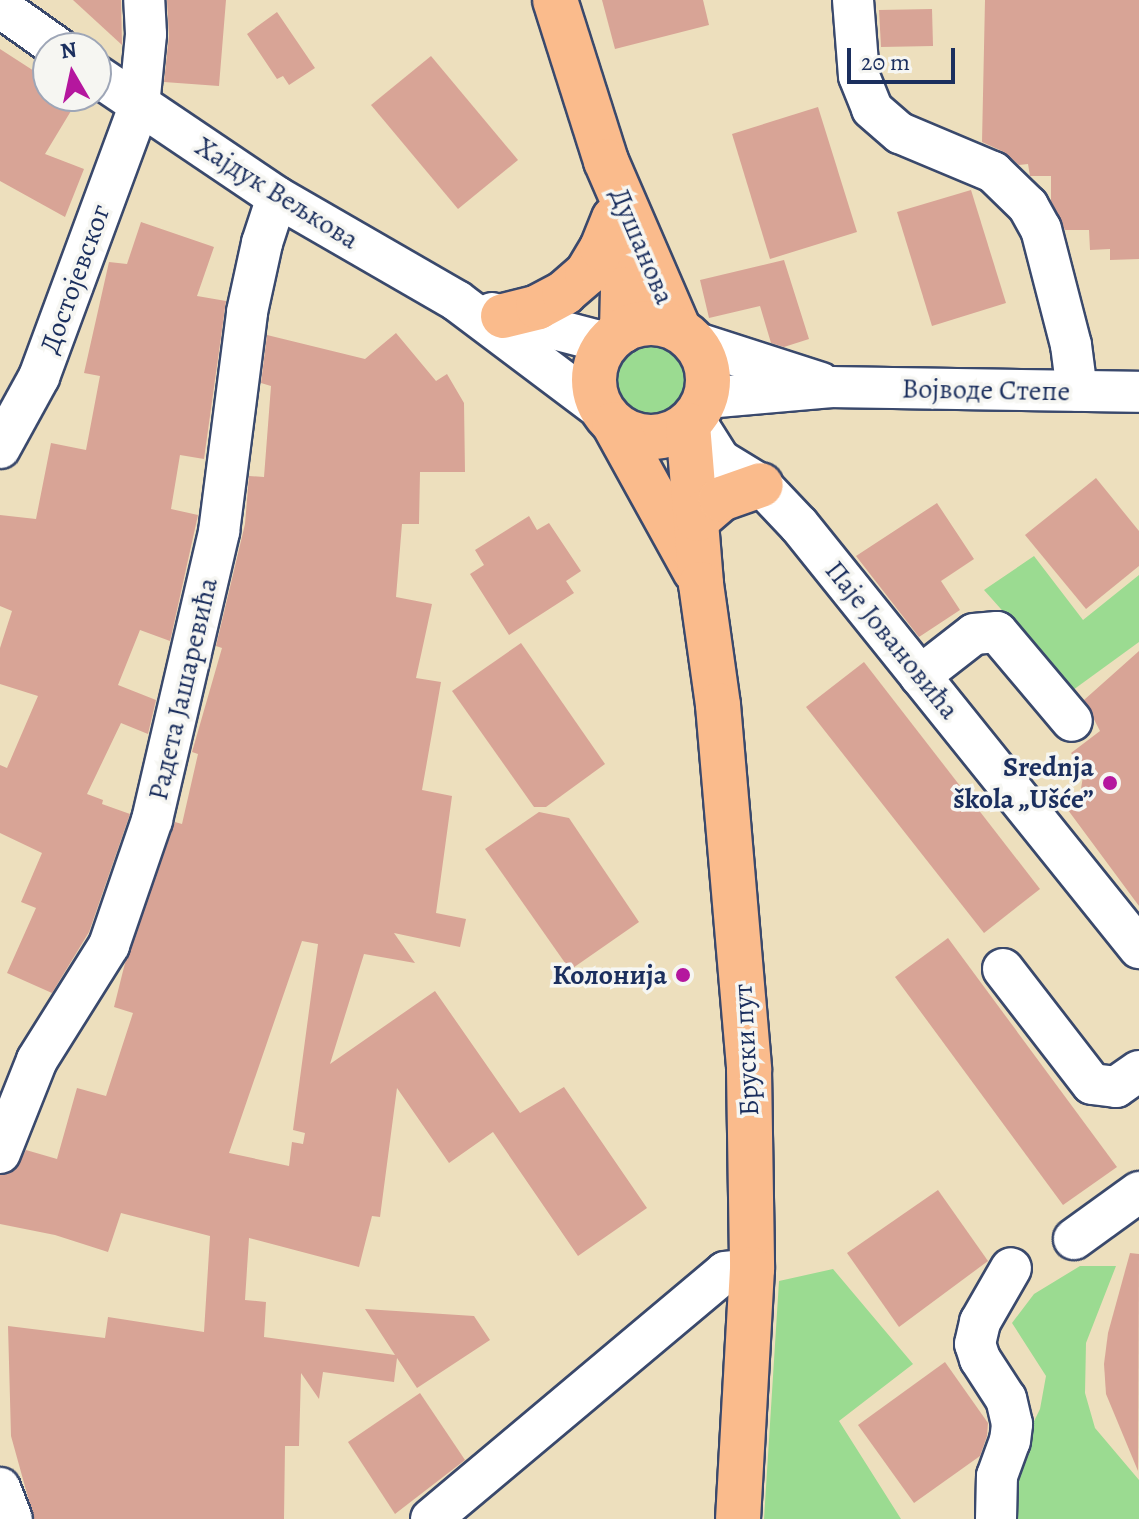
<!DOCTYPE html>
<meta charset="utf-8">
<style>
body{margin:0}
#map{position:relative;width:1139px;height:1519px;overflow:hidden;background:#eddfbd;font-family:Alegreya,serif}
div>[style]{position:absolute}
.green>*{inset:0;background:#9bdb91}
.round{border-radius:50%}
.building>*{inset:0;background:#d8a496}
.roads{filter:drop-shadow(2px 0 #3a496c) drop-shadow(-2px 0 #3a496c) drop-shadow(0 2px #3a496c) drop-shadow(0 -2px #3a496c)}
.minor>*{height:40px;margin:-20px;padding:0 20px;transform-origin:20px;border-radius:20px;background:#fff}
.major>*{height:44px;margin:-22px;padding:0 22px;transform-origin:22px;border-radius:22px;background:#fabb8c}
.major>.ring{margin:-22px;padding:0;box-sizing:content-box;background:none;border:44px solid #fabb8c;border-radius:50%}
.dots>*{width:22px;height:22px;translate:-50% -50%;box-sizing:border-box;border:4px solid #f6f6f2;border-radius:50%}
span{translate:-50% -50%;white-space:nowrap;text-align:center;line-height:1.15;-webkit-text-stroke:7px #f6f6f2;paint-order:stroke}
.street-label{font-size:28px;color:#1b2f5e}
.poi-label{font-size:28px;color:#1b2f5e;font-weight:700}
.right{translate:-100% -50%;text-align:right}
.north{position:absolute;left:32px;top:32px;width:80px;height:80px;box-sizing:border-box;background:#f6f6f2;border:2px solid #9ea6b7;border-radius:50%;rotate:351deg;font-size:22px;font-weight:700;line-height:32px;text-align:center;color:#1b2f5e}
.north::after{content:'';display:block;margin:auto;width:28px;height:36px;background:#b5179e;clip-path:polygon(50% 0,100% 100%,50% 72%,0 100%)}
.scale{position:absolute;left:847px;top:48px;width:108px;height:36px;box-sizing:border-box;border:4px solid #1b2f5e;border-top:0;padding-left:10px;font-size:24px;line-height:28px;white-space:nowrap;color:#1b2f5e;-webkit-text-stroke:6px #f6f6f2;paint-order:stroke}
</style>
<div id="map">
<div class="green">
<div class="round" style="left:616px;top:345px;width:72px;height:72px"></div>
<div style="clip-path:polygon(1034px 556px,1083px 620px,1139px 575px,1139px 642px,1073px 690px,984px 590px)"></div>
<div style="clip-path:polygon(1080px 1266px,1116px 1266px,1086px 1343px,1085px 1393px,1095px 1428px,1139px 1480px,1139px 1519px,1017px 1519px,1013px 1464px,1040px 1409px,1046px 1376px,1012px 1323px,1034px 1294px)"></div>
<div style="clip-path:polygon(833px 1269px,913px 1364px,839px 1421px,901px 1519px,764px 1519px,779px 1281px)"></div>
</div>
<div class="building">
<div style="clip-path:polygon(73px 0,121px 0,122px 45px)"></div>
<div style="clip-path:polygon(167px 0,226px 0,219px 86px,164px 82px,169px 36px)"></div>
<div style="clip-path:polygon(602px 0,703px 0,709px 25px,615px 49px)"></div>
<div style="clip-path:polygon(985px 0,1139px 0,1139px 259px,1110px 260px,1110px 249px,1090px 250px,1089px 230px,1065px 230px,1051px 201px,1051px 176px,1030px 176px,1028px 164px,1019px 165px,1002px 151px,982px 142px)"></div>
<div style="clip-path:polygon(932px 9px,933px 46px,881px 47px,879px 10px)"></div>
<div style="clip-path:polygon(277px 12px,315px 68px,289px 85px,283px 76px,277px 79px,247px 34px)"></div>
<div style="clip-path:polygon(0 49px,48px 80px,48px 96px,80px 96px,45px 154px,84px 169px,65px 217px,0 181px)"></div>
<div style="clip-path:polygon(431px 56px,518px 160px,458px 209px,371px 105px)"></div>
<div style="clip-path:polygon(818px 107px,857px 232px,770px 259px,732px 134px)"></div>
<div style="clip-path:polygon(971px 190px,1006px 303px,932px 326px,897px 212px)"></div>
<div style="clip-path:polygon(141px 222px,214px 247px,197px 296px,226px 301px,204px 459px,180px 455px,171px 509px,198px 515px,171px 637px,170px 641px,140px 630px,118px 685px,156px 700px,148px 734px,121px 723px,87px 794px,103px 800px,102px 804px,130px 814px,89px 932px,52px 993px,7px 973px,36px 908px,21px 902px,42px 853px,0 833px,0 765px,7px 768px,38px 696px,0 684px,0 648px,12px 611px,0 606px,0 515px,36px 519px,51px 443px,86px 450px,100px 376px,84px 373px,109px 262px,127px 264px)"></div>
<div style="clip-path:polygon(784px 260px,809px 339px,784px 347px,771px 343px,760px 306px,709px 318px,700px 280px)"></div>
<div style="clip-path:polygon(evenodd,396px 333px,436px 381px,447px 374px,464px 403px,465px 472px,420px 472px,419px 524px,402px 524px,396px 597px,432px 604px,416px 678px,441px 682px,422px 790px,452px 796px,436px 913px,466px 919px,460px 947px,394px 933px,415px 963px,364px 954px,330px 1064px,435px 991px,520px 1113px,564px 1087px,647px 1208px,578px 1256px,493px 1132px,449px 1163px,397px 1088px,380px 1217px,372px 1216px,359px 1267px,249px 1238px,245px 1300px,266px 1302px,264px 1337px,395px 1355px,365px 1309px,474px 1316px,490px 1340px,417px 1388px,397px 1358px,394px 1382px,323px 1372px,319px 1399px,301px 1373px,299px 1446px,285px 1446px,284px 1519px,34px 1519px,11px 1436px,8px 1326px,105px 1338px,108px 1317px,204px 1332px,210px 1236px,121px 1213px,108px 1252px,55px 1235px,0 1224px,0 1175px,15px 1170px,26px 1150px,57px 1159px,77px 1088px,106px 1096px,133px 1013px,114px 1007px,125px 963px,175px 822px,182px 824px,198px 754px,192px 752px,222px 648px,216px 646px,245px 524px,249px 476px,264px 477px,271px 386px,261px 383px,267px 335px,365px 359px,396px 333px,302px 941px,318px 944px,293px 1130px,305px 1133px,303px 1144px,292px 1142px,289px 1166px,229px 1153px,302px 941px)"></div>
<div style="clip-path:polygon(1096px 478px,1139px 531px,1139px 566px,1086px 609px,1025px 535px)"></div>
<div style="clip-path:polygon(937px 503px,974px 559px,941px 581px,960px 610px,919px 637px,856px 556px)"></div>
<div style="clip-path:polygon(529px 516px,537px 530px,549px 523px,581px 571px,566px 581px,574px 593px,509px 635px,470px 574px,484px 565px,475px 550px)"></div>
<div style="clip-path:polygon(521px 643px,605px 764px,546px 807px,534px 807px,452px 691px)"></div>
<div style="clip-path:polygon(1139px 651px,1139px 906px,1065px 806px,1080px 795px,1084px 770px,1071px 753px,1100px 731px,1084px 700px)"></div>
<div style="clip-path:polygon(864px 662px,1040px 889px,984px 933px,806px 707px)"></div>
<div style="clip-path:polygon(539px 812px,569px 818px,639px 922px,570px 970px,485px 849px)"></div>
<div style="clip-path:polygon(948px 938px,1117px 1167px,1063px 1205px,895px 977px)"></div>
<div style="clip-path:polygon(938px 1190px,988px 1261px,899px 1327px,847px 1253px)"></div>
<div style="clip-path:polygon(1130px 1253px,1139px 1254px,1138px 1471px,1106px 1394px,1104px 1364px,1108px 1333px)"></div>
<div style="clip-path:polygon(945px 1362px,988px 1423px,987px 1436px,980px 1456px,914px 1503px,858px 1425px)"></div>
<div style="clip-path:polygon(420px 1393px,465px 1460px,395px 1514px,348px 1442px)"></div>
</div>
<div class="roads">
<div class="minor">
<div style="left:853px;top:0;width:76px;rotate:85.5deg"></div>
<div style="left:859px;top:76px;width:35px;rotate:68deg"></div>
<div style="left:872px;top:109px;width:37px;rotate:41deg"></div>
<div style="left:900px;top:133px;width:101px;rotate:22.8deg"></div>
<div style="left:993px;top:172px;width:49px;rotate:44.2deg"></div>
<div style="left:1028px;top:206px;width:26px;rotate:61deg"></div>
<div style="left:1041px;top:229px;width:120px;rotate:75.5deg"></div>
<div style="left:1071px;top:345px;width:46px;rotate:82.6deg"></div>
<div style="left:0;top:7px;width:71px;rotate:35.3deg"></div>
<div style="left:96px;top:75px;width:218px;rotate:34deg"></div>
<div style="left:277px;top:197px;width:208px;rotate:30deg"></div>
<div style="left:457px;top:301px;width:183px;rotate:37deg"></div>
<div style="left:492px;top:313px;width:119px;rotate:14.6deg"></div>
<div style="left:694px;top:342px;width:133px;rotate:17.9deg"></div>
<div style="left:706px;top:398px;width:126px;rotate:-5deg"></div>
<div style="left:832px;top:387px;width:307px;rotate:0.9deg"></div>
<div style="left:694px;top:419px;width:49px;rotate:57.6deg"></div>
<div style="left:720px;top:460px;width:48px;rotate:31.4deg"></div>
<div style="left:761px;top:485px;width:55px;rotate:46.5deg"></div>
<div style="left:799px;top:525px;width:543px;rotate:51.21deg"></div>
<div style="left:0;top:448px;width:81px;rotate:-61.2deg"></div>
<div style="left:39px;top:377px;width:289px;rotate:-69.7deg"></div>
<div style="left:139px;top:106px;width:72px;rotate:-84.4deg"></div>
<div style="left:146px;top:34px;width:34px;rotate:-93deg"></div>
<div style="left:920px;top:676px;width:68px;rotate:-37.9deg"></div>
<div style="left:974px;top:634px;width:23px;rotate:-5deg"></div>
<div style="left:997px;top:632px;width:116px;rotate:49.9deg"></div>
<div style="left:1003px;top:969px;width:145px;rotate:52.3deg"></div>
<div style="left:1092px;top:1084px;width:24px;rotate:7deg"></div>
<div style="left:1116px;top:1087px;width:28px;rotate:-35deg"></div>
<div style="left:0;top:1153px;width:100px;rotate:-68.3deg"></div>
<div style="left:37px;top:1060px;width:136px;rotate:-57.9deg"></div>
<div style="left:109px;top:945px;width:132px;rotate:-71deg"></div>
<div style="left:152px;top:820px;width:296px;rotate:-76.9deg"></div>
<div style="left:219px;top:532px;width:222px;rotate:-82.7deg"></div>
<div style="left:247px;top:312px;width:71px;rotate:-77.7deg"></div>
<div style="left:262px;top:243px;width:48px;rotate:-71.9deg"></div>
<div style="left:1074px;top:1239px;width:80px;rotate:-35.9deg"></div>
<div style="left:0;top:1488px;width:33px;rotate:69deg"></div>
<div style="left:431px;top:1519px;width:384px;rotate:-40deg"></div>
<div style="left:725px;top:1272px;width:27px;rotate:-6deg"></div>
<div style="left:996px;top:1519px;width:43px;rotate:-88.7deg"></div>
<div style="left:997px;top:1476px;width:37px;rotate:-70deg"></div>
<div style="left:1010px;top:1441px;width:17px;rotate:-83deg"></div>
<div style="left:1012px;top:1424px;width:26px;rotate:-103deg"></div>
<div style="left:1006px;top:1399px;width:48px;rotate:-123deg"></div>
<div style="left:980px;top:1359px;width:16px;rotate:-108deg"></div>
<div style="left:975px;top:1344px;width:23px;rotate:-77deg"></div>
<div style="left:980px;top:1322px;width:62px;rotate:-60.1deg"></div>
</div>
<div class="major">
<div style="left:555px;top:0;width:169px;rotate:72.4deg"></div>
<div style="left:606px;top:161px;width:184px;rotate:66.6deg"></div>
<div style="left:614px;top:219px;width:71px;rotate:82.7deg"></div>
<div style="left:623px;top:289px;width:42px;rotate:91.4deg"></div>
<div style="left:503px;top:316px;width:36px;rotate:-14deg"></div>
<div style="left:538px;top:307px;width:30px;rotate:-28deg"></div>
<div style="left:564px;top:293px;width:30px;rotate:-41deg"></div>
<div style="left:587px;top:273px;width:29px;rotate:-59deg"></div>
<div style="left:602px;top:248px;width:32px;rotate:-68deg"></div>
<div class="ring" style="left:594px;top:323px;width:70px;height:70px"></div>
<div style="left:614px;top:424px;width:168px;rotate:61.1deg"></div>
<div style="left:688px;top:425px;width:160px;rotate:85.3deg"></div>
<div style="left:701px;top:584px;width:122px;rotate:82deg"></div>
<div style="left:718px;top:705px;width:366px;rotate:85.1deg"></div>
<div style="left:749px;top:1070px;width:199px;rotate:89.1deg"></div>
<div style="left:752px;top:1269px;width:250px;rotate:93.2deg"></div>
<div style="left:698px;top:519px;width:30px;rotate:-41deg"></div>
<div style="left:721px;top:499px;width:42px;rotate:-19.3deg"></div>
</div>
</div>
<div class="dots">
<div style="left:1110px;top:783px;background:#b5179e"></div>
<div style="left:683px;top:975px;background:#b5179e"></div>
</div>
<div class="street-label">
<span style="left:277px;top:193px;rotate:32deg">Хајдук Вељкова</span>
<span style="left:642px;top:246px;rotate:67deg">Душанова</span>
<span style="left:75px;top:279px;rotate:-70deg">Достојевског</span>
<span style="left:986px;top:390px;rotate:1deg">Војводе Степе</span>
<span style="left:892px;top:640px;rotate:51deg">Паје Јовановића</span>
<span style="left:183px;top:689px;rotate:-77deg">Радета Јашаревића</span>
<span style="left:746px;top:1050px;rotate:-93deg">Бруски пут</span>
</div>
<div class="poi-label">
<span class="right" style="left:1094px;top:783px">Srednja<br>škola „Ušće”</span>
<span class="right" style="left:667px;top:975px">Колонија</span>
</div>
<div class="north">N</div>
<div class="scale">20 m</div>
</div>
